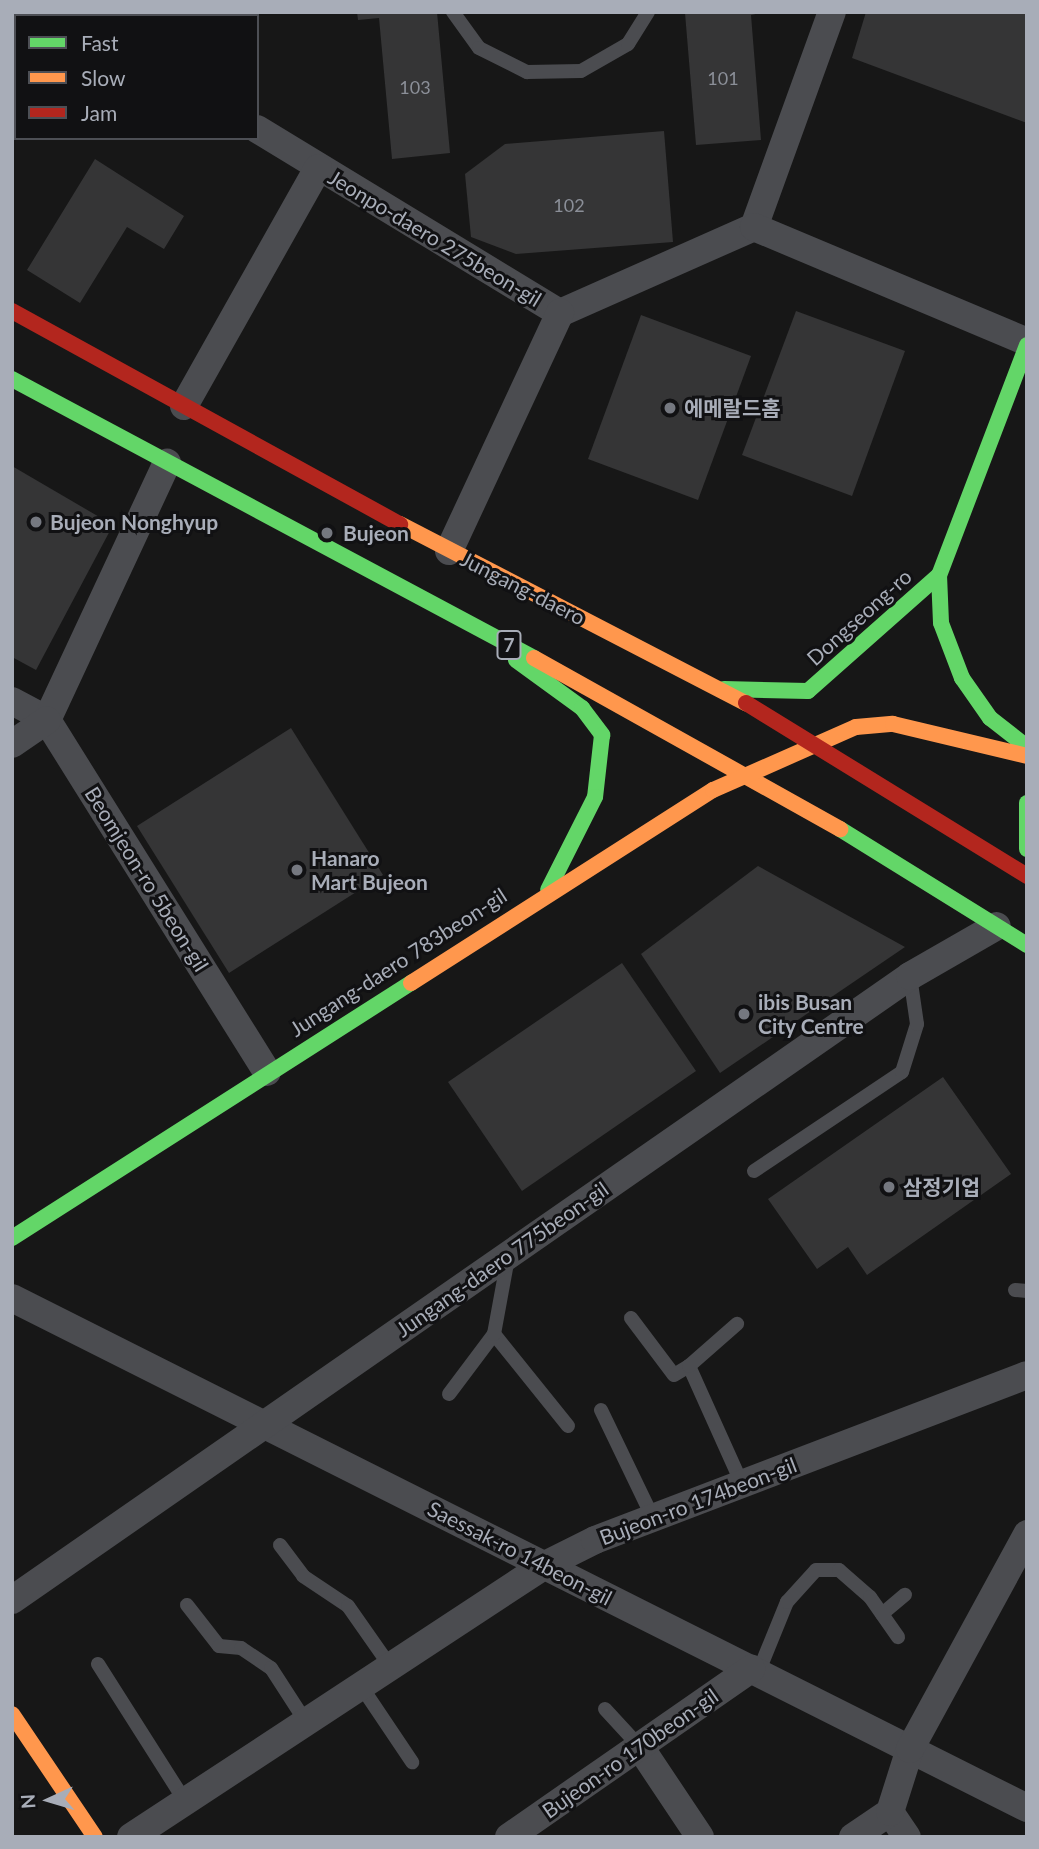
<!DOCTYPE html>
<meta charset="utf-8">
<style>
body{margin:0}
#map{position:relative;width:1039px;height:1849px;overflow:hidden;background:#171717;font-family:Lato,"Noto Sans KR",sans-serif}
div>[style]{position:absolute}
.building>*{inset:0;background:#353536}
.lane>*{height:14px;margin:-7px;padding:0 7px;transform-origin:7px;border-radius:7px;background:#4b4c50}
.street>*{height:28px;margin:-14px;padding:0 14px;transform-origin:14px;border-radius:14px;background:#4b4c50}
.fast>*{height:16px;margin:-8px;padding:0 8px;transform-origin:8px;border-radius:8px;background:#63d668}
.slow>*{height:16px;margin:-8px;padding:0 8px;transform-origin:8px;border-radius:8px;background:#ff974d}
.jam>*{height:16px;margin:-8px;padding:0 8px;transform-origin:8px;border-radius:8px;background:#b3261e}
.dots>*{width:19px;height:19px;translate:-50% -50%;box-sizing:border-box;border:4px solid #111113;border-radius:50%}
span{translate:-50% -50%;white-space:nowrap;text-align:center;line-height:1.15;-webkit-text-stroke:6px #111113;paint-order:stroke}
.number-label{font-size:18px;color:#8b8f98}
.number-label span{-webkit-text-stroke-width:0}
.shield-label span{padding:2px 5px;background:#111113;border:2px solid;border-radius:5px;-webkit-text-stroke-width:0}
.shield-label{font-size:19px;color:#a8adb8;font-weight:700}
.street-label{font-size:21px;color:#a8adb8}
.poi-label{font-size:21px;color:#a8adb8;font-weight:700}
.left{translate:0 -50%;text-align:left}
.frame{position:absolute;inset:0;border:14px solid #a8adb8;pointer-events:none}
.legend{position:absolute;left:14px;top:14px;width:245px;height:126px;box-sizing:border-box;background:#111113;border:2px solid #4d4f55;margin:0;padding:9px 12px;list-style:none;font-size:21px;color:#a8adb8}
.legend li{display:flex;align-items:center;gap:14px;height:35px}
.legend b{width:35px;border:2px solid #4d4f55}
.north{position:absolute;left:14px;top:1765px;width:70px;height:70px;-webkit-text-stroke:5px #111113;paint-order:stroke;rotate:266deg;font-size:19px;font-weight:700;line-height:28px;text-align:center;color:#a8adb8}
.north::after{content:'';display:block;margin:auto;width:24px;height:32px;background:#a8adb8;clip-path:polygon(50% 0,100% 100%,50% 72%,0 100%)}
</style>
<div id="map">
<div class="building">
<div style="clip-path:polygon(357px 12px,437px 12px,450px 153px,392px 159px,379px 18px,358px 20px)"></div>
<div style="clip-path:polygon(765px 12px,751px 15px,761px 140px,696px 145px,685px 13px)"></div>
<div style="clip-path:polygon(866px 12px,1027px 12px,1027px 123px,852px 58px)"></div>
<div style="clip-path:polygon(664px 131px,673px 242px,516px 254px,471px 237px,465px 174px,505px 144px)"></div>
<div style="clip-path:polygon(95px 159px,184px 216px,164px 249px,127px 227px,80px 303px,27px 270px)"></div>
<div style="clip-path:polygon(796px 311px,905px 351px,852px 496px,742px 455px)"></div>
<div style="clip-path:polygon(641px 315px,751px 356px,698px 500px,588px 459px)"></div>
<div style="clip-path:polygon(12px 466px,113px 525px,36px 670px,12px 657px)"></div>
<div style="clip-path:polygon(291px 728px,383px 875px,229px 973px,137px 826px)"></div>
<div style="clip-path:polygon(758px 866px,905px 947px,720px 1073px,641px 954px)"></div>
<div style="clip-path:polygon(622px 963px,696px 1071px,522px 1191px,448px 1082px)"></div>
<div style="clip-path:polygon(943px 1077px,1011px 1174px,867px 1275px,848px 1247px,817px 1269px,768px 1199px)"></div>
</div>
<div class="lane">
<div style="left:453px;top:12px;width:44px;rotate:54.2deg"></div>
<div style="left:479px;top:48px;width:54px;rotate:26.6deg"></div>
<div style="left:527px;top:72px;width:54px;rotate:-1.1deg"></div>
<div style="left:581px;top:71px;width:54px;rotate:-29.9deg"></div>
<div style="left:628px;top:44px;width:38px;rotate:-58deg"></div>
<div style="left:754px;top:1171px;width:178px;rotate:-33.8deg"></div>
<div style="left:902px;top:1072px;width:50px;rotate:-72.6deg"></div>
<div style="left:917px;top:1024px;width:49px;rotate:-98.3deg"></div>
<div style="left:1015px;top:1290px;width:12px;rotate:5deg"></div>
<div style="left:631px;top:1318px;width:71px;rotate:53deg"></div>
<div style="left:674px;top:1375px;width:17px;rotate:-31deg"></div>
<div style="left:689px;top:1366px;width:129px;rotate:65.8deg"></div>
<div style="left:494px;top:1334px;width:118px;rotate:51.2deg"></div>
<div style="left:689px;top:1366px;width:64px;rotate:-41.2deg"></div>
<div style="left:449px;top:1394px;width:75px;rotate:-53.1deg"></div>
<div style="left:494px;top:1334px;width:77px;rotate:-79.6deg"></div>
<div style="left:601px;top:1410px;width:120px;rotate:64.3deg"></div>
<div style="left:280px;top:1545px;width:39px;rotate:53deg"></div>
<div style="left:303px;top:1576px;width:54px;rotate:33.7deg"></div>
<div style="left:348px;top:1606px;width:73px;rotate:55deg"></div>
<div style="left:187px;top:1605px;width:52px;rotate:52deg"></div>
<div style="left:219px;top:1646px;width:22px;rotate:5deg"></div>
<div style="left:241px;top:1648px;width:36px;rotate:34deg"></div>
<div style="left:271px;top:1668px;width:64px;rotate:57.1deg"></div>
<div style="left:882px;top:1614px;width:30px;rotate:-40deg"></div>
<div style="left:98px;top:1664px;width:162px;rotate:57.6deg"></div>
<div style="left:758px;top:1673px;width:77px;rotate:-67.8deg"></div>
<div style="left:787px;top:1602px;width:43px;rotate:-47.8deg"></div>
<div style="left:816px;top:1570px;width:23px"></div>
<div style="left:839px;top:1570px;width:41px;rotate:41.1deg"></div>
<div style="left:870px;top:1597px;width:49px;rotate:55deg"></div>
<div style="left:361px;top:1686px;width:92px;rotate:56.1deg"></div>
<div style="left:605px;top:1709px;width:52px;rotate:47.4deg"></div>
</div>
<div class="street">
<div style="left:69px;top:12px;width:7px;rotate:34deg"></div>
<div style="left:257px;top:129px;width:354px;rotate:31.3deg"></div>
<div style="left:560px;top:313px;width:212px;rotate:-23.9deg"></div>
<div style="left:754px;top:227px;width:229px;rotate:-70.1deg"></div>
<div style="left:754px;top:227px;width:296px;rotate:22.8deg"></div>
<div style="left:184px;top:406px;width:273px;rotate:-60.6deg"></div>
<div style="left:449px;top:551px;width:263px;rotate:-65deg"></div>
<div style="left:12px;top:701px;width:40px;rotate:28deg"></div>
<div style="left:47px;top:720px;width:415px;rotate:58deg"></div>
<div style="left:47px;top:720px;width:284px;rotate:-65deg"></div>
<div style="left:12px;top:744px;width:42px;rotate:-34.4deg"></div>
<div style="left:12px;top:1298px;width:1136px;rotate:26.68deg"></div>
<div style="left:12px;top:1600px;width:1094px;rotate:-34.79deg"></div>
<div style="left:910px;top:976px;width:100px;rotate:-29.9deg"></div>
<div style="left:640px;top:1747px;width:108px;rotate:56.3deg"></div>
<div style="left:890px;top:1812px;width:30px;rotate:56deg"></div>
<div style="left:131px;top:1837px;width:495px;rotate:-33.3deg"></div>
<div style="left:545px;top:1565px;width:56px;rotate:-26.6deg"></div>
<div style="left:595px;top:1540px;width:462px;rotate:-20.9deg"></div>
<div style="left:509px;top:1837px;width:295px;rotate:-34.8deg"></div>
<div style="left:853px;top:1837px;width:45px;rotate:-34deg"></div>
<div style="left:890px;top:1812px;width:66px;rotate:-72.4deg"></div>
<div style="left:910px;top:1749px;width:245px;rotate:-61.4deg"></div>
</div>
<div class="fast">
<div style="left:1027px;top:345px;width:246px;rotate:110.9deg"></div>
<div style="left:939px;top:575px;width:48px;rotate:87.6deg"></div>
<div style="left:941px;top:623px;width:59px;rotate:69.1deg"></div>
<div style="left:962px;top:678px;width:49px;rotate:55deg"></div>
<div style="left:990px;top:718px;width:47px;rotate:38.1deg"></div>
<div style="left:12px;top:379px;width:592px;rotate:28.12deg"></div>
<div style="left:516px;top:660px;width:82px;rotate:36deg"></div>
<div style="left:582px;top:708px;width:34px;rotate:53deg"></div>
<div style="left:602px;top:735px;width:62px;rotate:96.4deg"></div>
<div style="left:595px;top:797px;width:104px;rotate:116.8deg"></div>
<div style="left:724px;top:689px;width:84px;rotate:1.4deg"></div>
<div style="left:808px;top:691px;width:175px;rotate:-41.5deg"></div>
<div style="left:1027px;top:803px;width:46px;rotate:90deg"></div>
<div style="left:840px;top:829px;width:220px;rotate:31.8deg"></div>
<div style="left:12px;top:1238px;width:474px;rotate:-32.6deg"></div>
</div>
<div class="slow">
<div style="left:400px;top:524px;width:390px;rotate:27.4deg"></div>
<div style="left:534px;top:658px;width:351px;rotate:29.2deg"></div>
<div style="left:411px;top:983px;width:358px;rotate:-32.6deg"></div>
<div style="left:713px;top:790px;width:156px;rotate:-23.8deg"></div>
<div style="left:856px;top:727px;width:37px;rotate:-5deg"></div>
<div style="left:893px;top:724px;width:138px;rotate:13.4deg"></div>
<div style="left:12px;top:1714px;width:148px;rotate:56deg"></div>
</div>
<div class="jam">
<div style="left:12px;top:311px;width:443px;rotate:28.8deg"></div>
<div style="left:746px;top:703px;width:330px;rotate:31.6deg"></div>
</div>
<div class="dots">
<div style="left:670px;top:408px;background:#757880"></div>
<div style="left:36px;top:522px;background:#757880"></div>
<div style="left:327px;top:533px;background:#757880"></div>
<div style="left:297px;top:870px;background:#757880"></div>
<div style="left:744px;top:1014px;background:#757880"></div>
<div style="left:889px;top:1187px;background:#757880"></div>
</div>
<div class="number-label">
<span style="left:723px;top:78px">101</span>
<span style="left:415px;top:87px">103</span>
<span style="left:569px;top:205px">102</span>
</div>
<div class="shield-label">
<span style="left:509px;top:645px">7</span>
</div>
<div class="street-label">
<span style="left:435px;top:238px;rotate:31deg">Jeonpo-daero 275beon-gil</span>
<span style="left:523px;top:588px;rotate:27deg">Jungang-daero</span>
<span style="left:859px;top:617px;rotate:-42deg">Dongseong-ro</span>
<span style="left:147px;top:879px;rotate:58deg">Beomjeon-ro 5beon-gil</span>
<span style="left:398px;top:962px;rotate:-33deg">Jungang-daero 783beon-gil</span>
<span style="left:502px;top:1259px;rotate:-35deg">Jungang-daero 775beon-gil</span>
<span style="left:698px;top:1501px;rotate:-21deg">Bujeon-ro 174beon-gil</span>
<span style="left:520px;top:1553px;rotate:27deg">Saessak-ro 14beon-gil</span>
<span style="left:630px;top:1753px;rotate:-35deg">Bujeon-ro 170beon-gil</span>
</div>
<div class="poi-label">
<span class="left" style="left:684px;top:408px">에메랄드홈</span>
<span class="left" style="left:50px;top:522px">Bujeon Nonghyup</span>
<span class="left" style="left:343px;top:533px">Bujeon</span>
<span class="left" style="left:311px;top:870px">Hanaro<br>Mart Bujeon</span>
<span class="left" style="left:758px;top:1014px">ibis Busan<br>City Centre</span>
<span class="left" style="left:903px;top:1187px">삼정기업</span>
</div>
<div class="frame"></div>
<ul class="legend">
<li><b style="height:9px;background:#63d668"></b>Fast</li>
<li><b style="height:9px;background:#ff974d"></b>Slow</li>
<li><b style="height:9px;background:#b3261e"></b>Jam</li>
</ul>
<div class="north">N</div>
</div>
